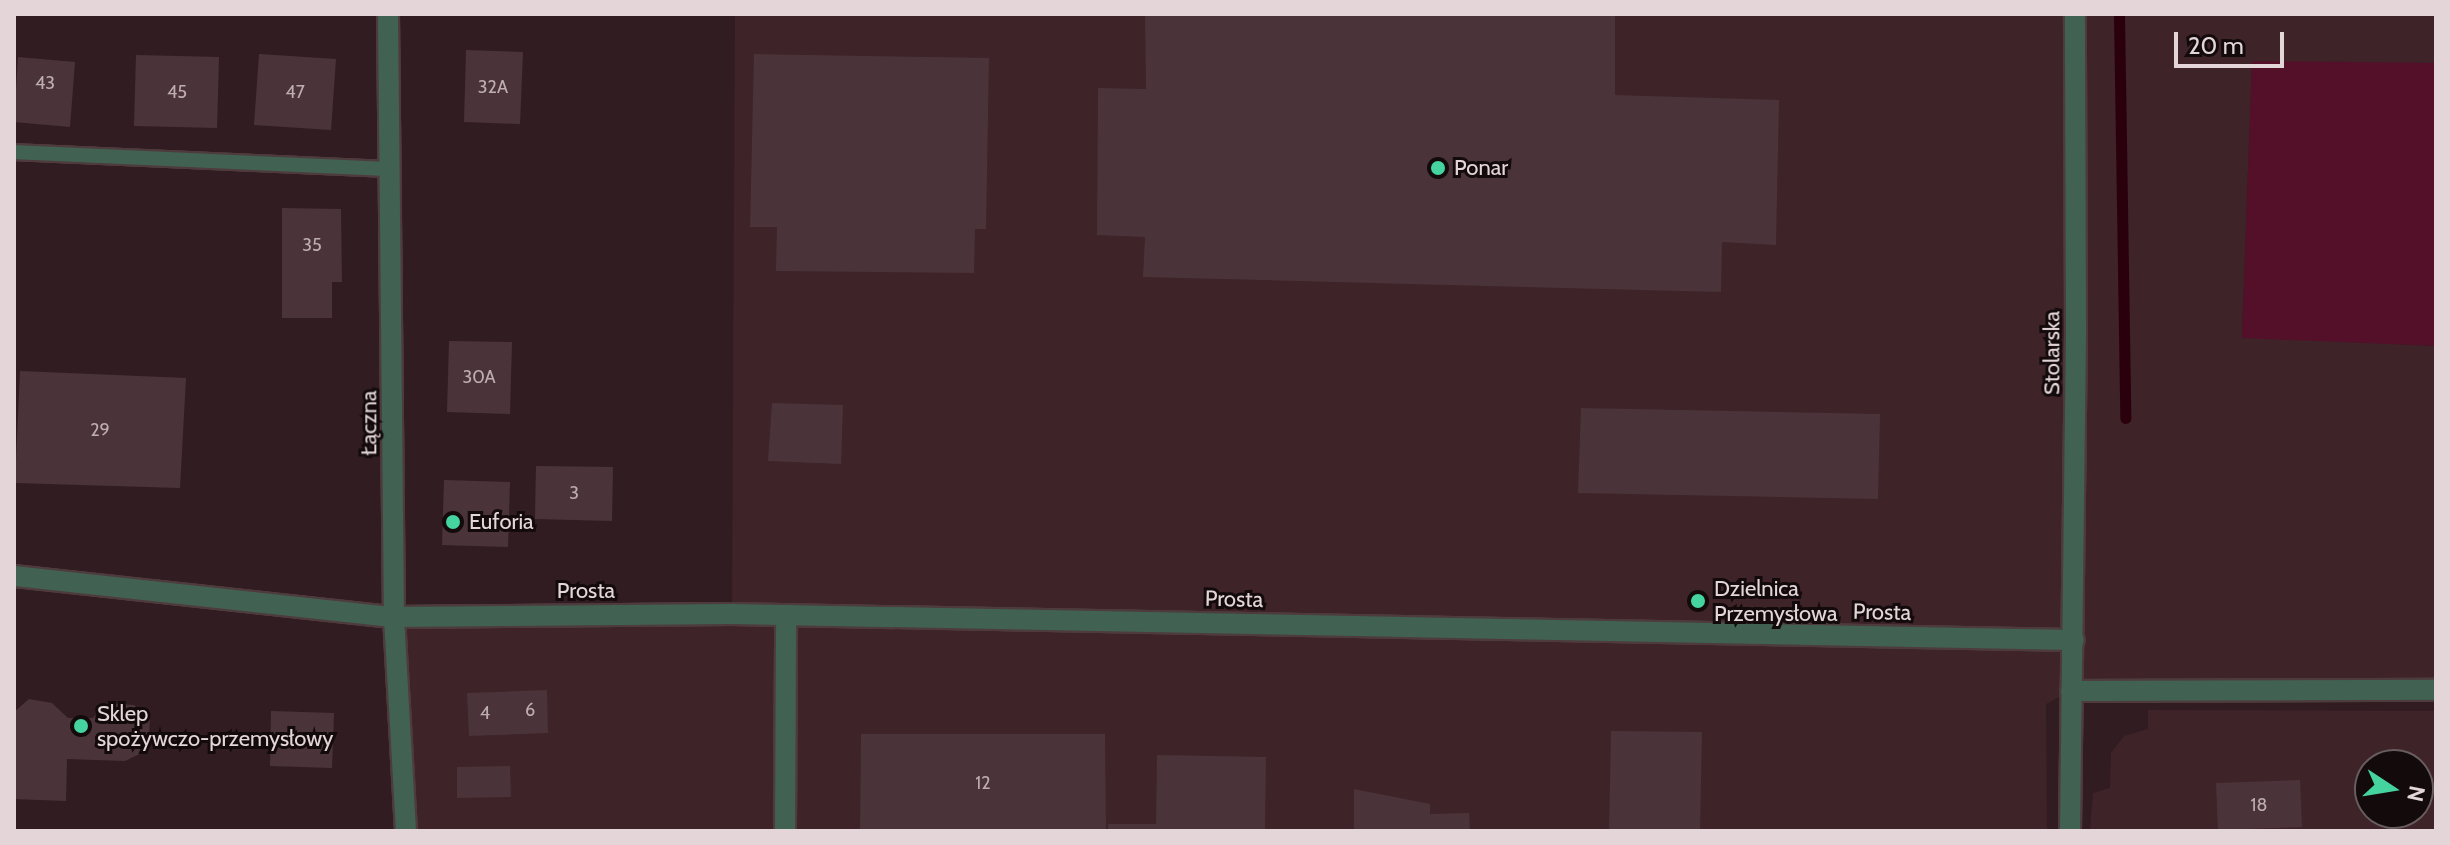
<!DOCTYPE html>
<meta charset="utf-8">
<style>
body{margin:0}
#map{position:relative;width:2450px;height:845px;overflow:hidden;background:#311d21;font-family:Cabin,sans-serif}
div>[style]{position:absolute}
.built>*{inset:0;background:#3e2329}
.green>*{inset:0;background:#541028}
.stream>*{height:11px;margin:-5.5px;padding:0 5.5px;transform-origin:5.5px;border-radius:5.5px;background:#2b000d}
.building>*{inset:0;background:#4a3439}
.roads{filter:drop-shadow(2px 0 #4e3b3e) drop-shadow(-2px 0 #4e3b3e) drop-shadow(0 2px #4e3b3e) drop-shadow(0 -2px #4e3b3e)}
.service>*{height:14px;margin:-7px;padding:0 7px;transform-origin:7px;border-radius:7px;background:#416253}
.minor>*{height:20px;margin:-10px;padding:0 10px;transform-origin:10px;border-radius:10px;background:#416253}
.dots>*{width:22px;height:22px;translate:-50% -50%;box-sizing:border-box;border:4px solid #130a0c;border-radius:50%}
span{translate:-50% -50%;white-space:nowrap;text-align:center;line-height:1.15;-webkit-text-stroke:6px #130a0c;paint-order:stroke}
.number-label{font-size:18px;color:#beaeb0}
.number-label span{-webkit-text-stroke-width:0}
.poi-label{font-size:22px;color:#e4d6d8}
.left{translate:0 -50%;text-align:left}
.street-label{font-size:22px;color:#e4d6d8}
.frame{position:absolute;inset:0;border:16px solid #e4d6d8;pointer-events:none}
.north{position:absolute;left:2354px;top:749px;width:80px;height:80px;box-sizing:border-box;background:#130a0c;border:2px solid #675c5e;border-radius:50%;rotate:102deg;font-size:22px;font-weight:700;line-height:32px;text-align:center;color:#e4d6d8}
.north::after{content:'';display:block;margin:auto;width:28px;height:36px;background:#45d49f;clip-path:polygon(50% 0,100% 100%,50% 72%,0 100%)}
.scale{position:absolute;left:2174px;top:32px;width:110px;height:36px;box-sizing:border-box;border:4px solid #e4d6d8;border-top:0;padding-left:10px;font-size:24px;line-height:28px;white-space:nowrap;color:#e4d6d8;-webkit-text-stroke:6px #130a0c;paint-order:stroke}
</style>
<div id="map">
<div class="built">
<div style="clip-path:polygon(735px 14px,2436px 14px,2436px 63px,2252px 62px,2242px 337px,2436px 346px,2436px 680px,2071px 691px,2046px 704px,2047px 831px,395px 831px,394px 617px,732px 613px)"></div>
<div style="clip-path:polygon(evenodd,2148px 710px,2436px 711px,2436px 831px,2090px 831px,2093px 793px,2110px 788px,2111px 753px,2124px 736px,2148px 729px,2148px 710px,2370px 765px,2418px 765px,2418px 813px,2370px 813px,2370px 765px)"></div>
</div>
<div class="green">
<div style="clip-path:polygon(2252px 61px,2436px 63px,2436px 346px,2242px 338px)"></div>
</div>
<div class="stream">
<div style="left:2119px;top:14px;width:404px;rotate:89.1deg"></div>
</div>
<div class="building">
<div style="clip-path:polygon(1145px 14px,1615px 14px,1615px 95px,1779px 100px,1776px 245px,1722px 242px,1721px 292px,1143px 277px,1145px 237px,1097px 235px,1098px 88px,1146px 89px)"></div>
<div style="clip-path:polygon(466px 50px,523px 52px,520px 124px,464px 122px)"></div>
<div style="clip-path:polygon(259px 54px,336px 59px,331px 130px,254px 125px)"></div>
<div style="clip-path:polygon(754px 54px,989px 58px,986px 229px,975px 229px,974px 273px,776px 271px,777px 227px,750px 227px)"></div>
<div style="clip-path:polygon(136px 55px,219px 57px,217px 128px,134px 126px)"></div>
<div style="clip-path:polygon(18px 57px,75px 62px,70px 127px,14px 122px)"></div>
<div style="clip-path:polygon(282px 208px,341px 209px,342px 282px,332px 282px,332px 318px,282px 318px)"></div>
<div style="clip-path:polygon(449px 341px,512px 342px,510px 414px,447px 412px)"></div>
<div style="clip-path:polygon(20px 371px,186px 378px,180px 488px,15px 483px)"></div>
<div style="clip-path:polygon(772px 403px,843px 405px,841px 464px,768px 461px)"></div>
<div style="clip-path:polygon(1581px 408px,1880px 414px,1878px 499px,1578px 493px)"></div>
<div style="clip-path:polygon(536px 466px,613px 467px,612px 521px,535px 519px)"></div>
<div style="clip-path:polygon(444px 480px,510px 482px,508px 547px,442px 545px)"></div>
<div style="clip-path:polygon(547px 690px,548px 733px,469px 736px,467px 693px)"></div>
<div style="clip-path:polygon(29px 699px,52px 703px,68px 718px,93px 718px,105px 703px,134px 705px,150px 719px,148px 750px,125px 761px,67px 759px,66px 801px,14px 799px,14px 712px)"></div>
<div style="clip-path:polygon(271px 711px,334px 713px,332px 768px,270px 766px)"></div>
<div style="clip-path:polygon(1611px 731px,1702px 732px,1700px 831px,1609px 831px)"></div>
<div style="clip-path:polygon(861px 734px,1105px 734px,1106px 831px,860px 831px)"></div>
<div style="clip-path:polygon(1157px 755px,1266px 757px,1265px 831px,1108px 831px,1108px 824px,1156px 824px)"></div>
<div style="clip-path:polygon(510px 766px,511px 797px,457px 798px,457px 767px)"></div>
<div style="clip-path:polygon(2300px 780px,2302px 827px,2218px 830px,2216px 783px)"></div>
<div style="clip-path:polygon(1354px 789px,1430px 804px,1430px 814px,1469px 813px,1470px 831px,1354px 831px)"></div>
</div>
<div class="roads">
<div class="service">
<div style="left:14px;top:152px;width:378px;rotate:2.6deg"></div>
</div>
<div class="minor">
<div style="left:388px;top:14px;width:603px;rotate:89.43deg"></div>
<div style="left:394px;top:617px;width:214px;rotate:86.8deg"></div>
<div style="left:14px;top:576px;width:382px;rotate:6.2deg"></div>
<div style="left:394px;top:617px;width:338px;rotate:-0.5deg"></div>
<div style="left:732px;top:614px;width:1342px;rotate:1.11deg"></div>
<div style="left:2071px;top:691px;width:365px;rotate:-0.2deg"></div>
<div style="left:785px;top:831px;width:216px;rotate:-89.7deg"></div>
<div style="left:2070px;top:831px;width:500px;rotate:-89.31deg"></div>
<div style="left:2076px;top:331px;width:317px;rotate:-90.2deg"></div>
</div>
</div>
<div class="dots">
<div style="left:1438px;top:168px;background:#45d49f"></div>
<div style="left:453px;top:522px;background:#45d49f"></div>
<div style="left:1698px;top:601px;background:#45d49f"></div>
<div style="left:81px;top:726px;background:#45d49f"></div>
</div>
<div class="number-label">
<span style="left:45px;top:83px">43</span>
<span style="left:493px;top:87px">32A</span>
<span style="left:177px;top:92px">45</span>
<span style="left:295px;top:92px">47</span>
<span style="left:312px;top:245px">35</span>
<span style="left:479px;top:377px">30A</span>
<span style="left:100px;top:430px">29</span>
<span style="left:574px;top:493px">3</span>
<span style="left:530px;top:710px">6</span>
<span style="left:485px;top:713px">4</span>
<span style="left:983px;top:783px">12</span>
<span style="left:2259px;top:805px">18</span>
</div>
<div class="poi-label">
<span class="left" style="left:1454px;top:168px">Ponar</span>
<span class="left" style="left:469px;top:522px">Euforia</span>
<span class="left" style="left:1714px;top:601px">Dzielnica<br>Przemysłowa</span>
<span class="left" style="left:97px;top:726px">Sklep<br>spożywczo-przemysłowy</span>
</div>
<div class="street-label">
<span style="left:2052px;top:353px;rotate:-90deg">Stolarska</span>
<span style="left:369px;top:423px;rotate:-90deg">Łączna</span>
<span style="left:586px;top:591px">Prosta</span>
<span style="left:1234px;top:599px;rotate:1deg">Prosta</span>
<span style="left:1882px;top:612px;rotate:1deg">Prosta</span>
</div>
<div class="frame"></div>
<div class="north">N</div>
<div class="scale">20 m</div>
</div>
